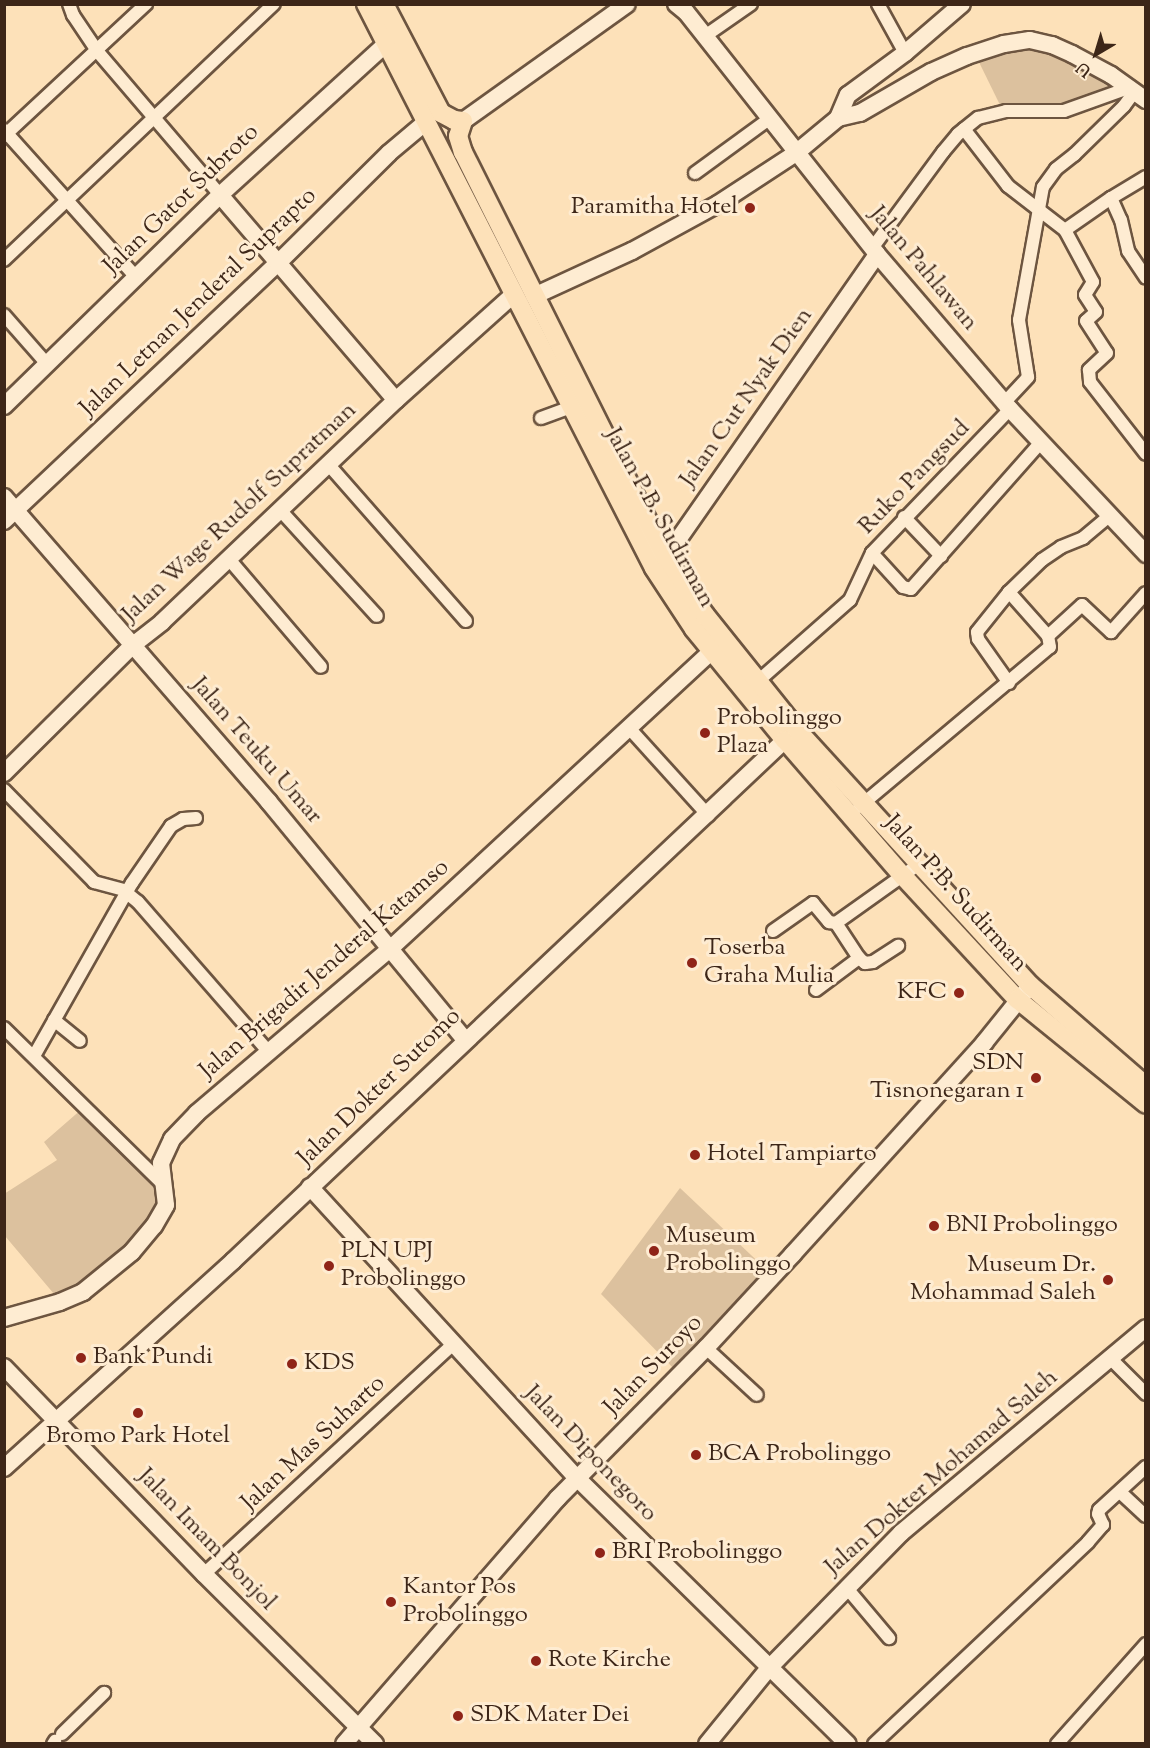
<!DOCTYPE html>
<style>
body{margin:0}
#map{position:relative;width:1150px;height:1748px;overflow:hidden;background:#fde1b9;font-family:"Sorts Mill Goudy",serif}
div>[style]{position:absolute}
.green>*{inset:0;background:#dcc19e}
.roads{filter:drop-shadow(2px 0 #6d5540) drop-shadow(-2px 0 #6d5540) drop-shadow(0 2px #6d5540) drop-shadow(0 -2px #6d5540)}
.street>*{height:12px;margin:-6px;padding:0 6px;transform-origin:6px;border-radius:6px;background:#feecd2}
.secondary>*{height:16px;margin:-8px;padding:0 8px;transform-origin:8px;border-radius:8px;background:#feecd2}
.primary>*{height:18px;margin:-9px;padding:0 9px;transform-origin:9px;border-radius:9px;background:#fde1b9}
.dots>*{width:16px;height:16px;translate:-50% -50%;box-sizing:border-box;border:3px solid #feecd2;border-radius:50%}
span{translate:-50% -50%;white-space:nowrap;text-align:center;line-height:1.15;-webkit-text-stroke:6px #feecd2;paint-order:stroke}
.street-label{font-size:24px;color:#3d2618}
.poi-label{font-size:24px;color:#3d2618}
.right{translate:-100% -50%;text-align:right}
.left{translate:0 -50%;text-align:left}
.frame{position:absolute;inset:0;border:6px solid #3d2618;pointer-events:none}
.north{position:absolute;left:1066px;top:24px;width:60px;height:60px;-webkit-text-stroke:4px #feecd2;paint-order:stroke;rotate:218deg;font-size:16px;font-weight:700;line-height:24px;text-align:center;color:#3d2618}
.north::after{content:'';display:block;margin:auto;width:21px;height:27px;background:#3d2618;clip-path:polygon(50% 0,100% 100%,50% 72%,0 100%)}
</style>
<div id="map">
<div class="green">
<div style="clip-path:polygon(1032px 44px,1120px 85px,1069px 104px,1045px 108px,1001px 107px,976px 56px)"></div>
<div style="clip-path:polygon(83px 1108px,166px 1199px,154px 1226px,60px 1301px,5px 1236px,4px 1194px,57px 1160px,44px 1142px)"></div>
<div style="clip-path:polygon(680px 1188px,769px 1272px,676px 1371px,601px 1294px)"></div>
</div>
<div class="roads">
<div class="street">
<div style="left:69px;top:4px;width:12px;rotate:70deg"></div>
<div style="left:73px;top:15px;width:45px;rotate:56deg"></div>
<div style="left:98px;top:52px;width:188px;rotate:49.5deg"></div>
<div style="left:878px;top:4px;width:56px;rotate:61.1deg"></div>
<div style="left:705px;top:36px;width:56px;rotate:-34.8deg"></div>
<div style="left:964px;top:129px;width:72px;rotate:52.3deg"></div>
<div style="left:1008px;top:186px;width:72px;rotate:37.7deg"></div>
<div style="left:1065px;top:230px;width:59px;rotate:61.7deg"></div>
<div style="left:1093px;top:282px;width:15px;rotate:122deg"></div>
<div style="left:1085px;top:295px;width:20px;rotate:57deg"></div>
<div style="left:1096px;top:312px;width:13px;rotate:138deg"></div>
<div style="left:1086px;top:321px;width:38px;rotate:57deg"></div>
<div style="left:1107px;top:353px;width:25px;rotate:137deg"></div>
<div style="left:1089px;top:370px;width:12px;rotate:85deg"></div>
<div style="left:1090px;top:382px;width:91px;rotate:52.1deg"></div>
<div style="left:4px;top:130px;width:198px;rotate:48.1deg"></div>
<div style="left:4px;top:136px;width:194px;rotate:-42.9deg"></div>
<div style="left:695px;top:173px;width:92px;rotate:-36.1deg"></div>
<div style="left:1146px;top:177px;width:41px;rotate:149deg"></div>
<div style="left:1111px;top:198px;width:24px;rotate:66deg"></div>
<div style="left:1121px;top:220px;width:32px;rotate:77deg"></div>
<div style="left:1128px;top:251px;width:32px;rotate:56deg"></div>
<div style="left:1065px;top:230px;width:56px;rotate:-34.8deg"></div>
<div style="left:873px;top:247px;width:118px;rotate:-53.6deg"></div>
<div style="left:943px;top:152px;width:23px;rotate:-50deg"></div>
<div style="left:958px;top:134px;width:26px;rotate:-39deg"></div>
<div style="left:978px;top:118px;width:29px;rotate:-14deg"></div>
<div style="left:1006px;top:111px;width:58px"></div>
<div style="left:1064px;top:111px;width:71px;rotate:-19.7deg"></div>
<div style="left:4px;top:260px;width:372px;rotate:-43.5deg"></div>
<div style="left:4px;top:315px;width:65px;rotate:48.7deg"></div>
<div style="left:1005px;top:402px;width:34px;rotate:-47deg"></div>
<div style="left:1028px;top:377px;width:58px;rotate:-99deg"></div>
<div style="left:1019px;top:320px;width:135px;rotate:-79.8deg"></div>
<div style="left:1043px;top:187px;width:22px;rotate:-54deg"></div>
<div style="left:1056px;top:169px;width:23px;rotate:-38deg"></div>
<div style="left:1074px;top:155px;width:70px;rotate:-44.4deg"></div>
<div style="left:1124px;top:106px;width:19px;rotate:-54deg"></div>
<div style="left:541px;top:418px;width:33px;rotate:-20deg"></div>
<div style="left:328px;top:464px;width:209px;rotate:48.7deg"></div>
<div style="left:281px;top:511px;width:142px;rotate:47.6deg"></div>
<div style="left:904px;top:517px;width:54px;rotate:46.5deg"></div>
<div style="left:872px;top:553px;width:46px;rotate:47.6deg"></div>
<div style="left:903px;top:587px;width:8px;rotate:14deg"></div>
<div style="left:911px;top:589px;width:196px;rotate:-48.5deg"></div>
<div style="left:228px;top:558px;width:143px;rotate:49.5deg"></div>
<div style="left:1048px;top:636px;width:46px;rotate:-42.4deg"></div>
<div style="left:1082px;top:605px;width:40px;rotate:43deg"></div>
<div style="left:1111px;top:632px;width:52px;rotate:-48.1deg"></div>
<div style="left:757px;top:682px;width:124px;rotate:-41.4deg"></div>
<div style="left:850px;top:600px;width:52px;rotate:-64.9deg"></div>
<div style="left:872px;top:553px;width:199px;rotate:-46.2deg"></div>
<div style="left:1009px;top:683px;width:54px;rotate:-125.2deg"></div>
<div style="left:978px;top:639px;width:7px;rotate:-98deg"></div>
<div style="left:977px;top:632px;width:51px;rotate:-51.3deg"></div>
<div style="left:1009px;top:592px;width:46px;rotate:-44.1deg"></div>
<div style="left:1042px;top:560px;width:23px;rotate:-34deg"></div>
<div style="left:1061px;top:547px;width:24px;rotate:-22deg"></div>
<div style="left:1083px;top:538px;width:35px;rotate:-40deg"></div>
<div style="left:629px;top:728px;width:118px;rotate:47.8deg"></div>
<div style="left:4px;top:790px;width:129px;rotate:45.6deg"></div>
<div style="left:94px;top:882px;width:30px;rotate:15deg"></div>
<div style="left:123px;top:890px;width:19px;rotate:39deg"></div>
<div style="left:138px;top:902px;width:199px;rotate:48.9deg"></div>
<div style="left:859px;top:807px;width:249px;rotate:-40deg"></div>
<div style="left:1050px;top:647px;width:11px;rotate:-100deg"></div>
<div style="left:1048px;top:636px;width:59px;rotate:-131.6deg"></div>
<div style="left:836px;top:923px;width:42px;rotate:56.7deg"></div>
<div style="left:859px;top:958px;width:8px;rotate:40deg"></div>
<div style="left:865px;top:963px;width:8px;rotate:-7deg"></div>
<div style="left:873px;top:962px;width:30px;rotate:-33deg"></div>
<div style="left:773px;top:931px;width:49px;rotate:-35deg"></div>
<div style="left:813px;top:903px;width:25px;rotate:50deg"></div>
<div style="left:829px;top:922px;width:7px;rotate:8deg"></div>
<div style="left:836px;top:923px;width:102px;rotate:-35.4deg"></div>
<div style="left:816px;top:990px;width:54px;rotate:-36.7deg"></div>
<div style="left:54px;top:1020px;width:33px;rotate:39deg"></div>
<div style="left:4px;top:1028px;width:221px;rotate:44.5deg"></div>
<div style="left:34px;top:1056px;width:199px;rotate:-60.5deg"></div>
<div style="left:132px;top:883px;width:69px;rotate:-55.6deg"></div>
<div style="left:171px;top:826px;width:14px;rotate:-30deg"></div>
<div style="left:183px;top:819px;width:13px;rotate:-4deg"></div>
<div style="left:706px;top:1348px;width:69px;rotate:42.7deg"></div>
<div style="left:1110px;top:1358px;width:51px;rotate:45deg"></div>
<div style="left:1120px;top:1492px;width:35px;rotate:43deg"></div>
<div style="left:204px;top:1574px;width:339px;rotate:-42.7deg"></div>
<div style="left:846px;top:1587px;width:67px;rotate:49.9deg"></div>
<div style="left:62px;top:1734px;width:59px;rotate:-44.3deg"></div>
<div style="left:53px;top:1744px;width:4px;rotate:-56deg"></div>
<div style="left:874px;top:1744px;width:294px;rotate:-43.3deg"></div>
<div style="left:1088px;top:1542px;width:23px;rotate:-49deg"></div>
<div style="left:1103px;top:1525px;width:12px;rotate:-114deg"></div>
<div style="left:1098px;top:1514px;width:4px;rotate:-76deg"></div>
<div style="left:1099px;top:1510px;width:64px;rotate:-42.5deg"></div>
<div style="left:1057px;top:1744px;width:134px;rotate:-48.3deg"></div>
</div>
<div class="secondary">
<div style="left:676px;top:4px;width:13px;rotate:39deg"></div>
<div style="left:686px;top:12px;width:308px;rotate:51.7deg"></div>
<div style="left:877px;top:254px;width:204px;rotate:49.4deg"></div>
<div style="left:1010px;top:409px;width:199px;rotate:46.8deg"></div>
<div style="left:838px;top:118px;width:23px;rotate:-13deg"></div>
<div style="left:860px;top:113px;width:82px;rotate:-30deg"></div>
<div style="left:931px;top:72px;width:39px;rotate:-24deg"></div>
<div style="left:967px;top:56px;width:39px;rotate:-18deg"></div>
<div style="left:1004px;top:44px;width:26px;rotate:-9deg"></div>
<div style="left:1030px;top:40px;width:23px;rotate:13deg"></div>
<div style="left:1052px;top:45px;width:22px;rotate:24deg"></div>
<div style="left:1072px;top:54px;width:44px;rotate:28.3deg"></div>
<div style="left:1111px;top:75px;width:43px;rotate:35.5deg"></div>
<div style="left:463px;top:121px;width:201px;rotate:-35.5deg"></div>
<div style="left:220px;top:195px;width:270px;rotate:49.4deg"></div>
<div style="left:534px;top:296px;width:108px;rotate:-24.7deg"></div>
<div style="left:632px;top:251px;width:98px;rotate:-28.7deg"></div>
<div style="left:718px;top:204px;width:93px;rotate:-33.2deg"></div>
<div style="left:796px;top:153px;width:55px;rotate:-39.8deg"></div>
<div style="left:838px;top:118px;width:25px;rotate:-67deg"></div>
<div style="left:848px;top:95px;width:71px;rotate:-36.4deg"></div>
<div style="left:905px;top:53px;width:75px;rotate:-40.7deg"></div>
<div style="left:4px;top:406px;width:302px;rotate:-44.3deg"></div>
<div style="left:220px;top:195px;width:238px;rotate:-42.3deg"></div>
<div style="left:4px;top:497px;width:404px;rotate:49deg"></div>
<div style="left:269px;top:802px;width:308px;rotate:50.5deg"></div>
<div style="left:4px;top:521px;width:376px;rotate:-43.3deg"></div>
<div style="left:278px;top:263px;width:156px;rotate:-44.7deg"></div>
<div style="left:389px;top:153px;width:50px;rotate:-40.1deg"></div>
<div style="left:658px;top:564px;width:11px;rotate:-41deg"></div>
<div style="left:666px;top:557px;width:369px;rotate:-55.1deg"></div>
<div style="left:4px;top:773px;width:182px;rotate:-44.8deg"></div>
<div style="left:133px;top:645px;width:37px;rotate:-38deg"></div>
<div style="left:162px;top:622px;width:323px;rotate:-43.5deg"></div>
<div style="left:396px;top:400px;width:159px;rotate:-41.9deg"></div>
<div style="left:310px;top:1187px;width:396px;rotate:47.5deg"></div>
<div style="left:578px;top:1479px;width:378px;rotate:44.5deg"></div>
<div style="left:4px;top:1318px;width:58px;rotate:-15.9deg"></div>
<div style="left:60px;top:1302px;width:25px;rotate:-23deg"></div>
<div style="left:83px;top:1292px;width:63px;rotate:-39.2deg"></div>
<div style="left:132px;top:1252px;width:34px;rotate:-50deg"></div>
<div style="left:154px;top:1226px;width:24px;rotate:-60deg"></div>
<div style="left:166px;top:1205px;width:42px;rotate:-96.8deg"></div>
<div style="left:161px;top:1163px;width:26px;rotate:-65deg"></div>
<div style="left:172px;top:1139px;width:36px;rotate:-46deg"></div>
<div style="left:197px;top:1113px;width:255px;rotate:-40.4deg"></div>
<div style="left:391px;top:948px;width:436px;rotate:-42.8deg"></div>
<div style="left:4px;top:1367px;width:288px;rotate:46deg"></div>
<div style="left:204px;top:1574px;width:241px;rotate:44.8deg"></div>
<div style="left:4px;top:1468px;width:309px;rotate:-42.1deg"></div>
<div style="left:233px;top:1261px;width:759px;rotate:-43.35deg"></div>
<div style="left:344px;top:1744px;width:326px;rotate:-49deg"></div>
<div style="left:558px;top:1498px;width:211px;rotate:-45.4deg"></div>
<div style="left:706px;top:1348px;width:128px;rotate:-47.2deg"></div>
<div style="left:793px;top:1254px;width:285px;rotate:-47.8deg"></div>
<div style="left:984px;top:1043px;width:67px;rotate:-51.1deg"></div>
<div style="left:707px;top:1744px;width:98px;rotate:-50.8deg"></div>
<div style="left:769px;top:1668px;width:189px;rotate:-45.6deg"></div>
<div style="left:901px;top:1533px;width:319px;rotate:-39.9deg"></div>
</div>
<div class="primary">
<div style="left:366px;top:4px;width:633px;rotate:62.95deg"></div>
<div style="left:654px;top:568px;width:73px;rotate:56.7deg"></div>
<div style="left:694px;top:629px;width:144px;rotate:50.7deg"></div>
<div style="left:785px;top:740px;width:180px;rotate:49.1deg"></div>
<div style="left:903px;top:876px;width:168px;rotate:47.2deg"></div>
<div style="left:1017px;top:999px;width:166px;rotate:39.1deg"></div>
<div style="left:384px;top:4px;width:123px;rotate:62.4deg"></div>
<div style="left:441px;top:113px;width:15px;rotate:28deg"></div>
<div style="left:454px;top:120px;width:9px;rotate:6deg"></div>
<div style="left:463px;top:121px;width:16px;rotate:108deg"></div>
<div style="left:458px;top:136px;width:17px;rotate:73deg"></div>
<div style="left:463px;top:152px;width:453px;rotate:63.4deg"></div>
<div style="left:666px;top:557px;width:70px;rotate:56.1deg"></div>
<div style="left:705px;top:615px;width:147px;rotate:51.3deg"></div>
<div style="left:797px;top:730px;width:347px;rotate:47.6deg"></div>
<div style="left:1031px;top:986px;width:152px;rotate:41deg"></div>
</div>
</div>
<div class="dots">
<div style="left:750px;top:208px;background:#8f2418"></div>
<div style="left:705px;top:733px;background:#8f2418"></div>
<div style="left:692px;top:963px;background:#8f2418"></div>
<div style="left:959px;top:993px;background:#8f2418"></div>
<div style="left:1036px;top:1078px;background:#8f2418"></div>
<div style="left:695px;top:1155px;background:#8f2418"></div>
<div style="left:934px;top:1226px;background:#8f2418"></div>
<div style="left:654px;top:1251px;background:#8f2418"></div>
<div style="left:329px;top:1266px;background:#8f2418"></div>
<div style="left:1108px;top:1280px;background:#8f2418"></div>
<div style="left:81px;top:1358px;background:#8f2418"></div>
<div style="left:292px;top:1364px;background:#8f2418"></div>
<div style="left:138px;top:1413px;background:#8f2418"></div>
<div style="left:696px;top:1455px;background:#8f2418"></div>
<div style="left:600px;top:1553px;background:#8f2418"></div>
<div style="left:391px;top:1602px;background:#8f2418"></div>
<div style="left:536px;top:1661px;background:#8f2418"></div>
<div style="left:458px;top:1716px;background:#8f2418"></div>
</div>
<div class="street-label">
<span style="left:182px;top:200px;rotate:-44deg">Jalan Gatot Subroto</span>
<span style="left:923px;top:269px;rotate:50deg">Jalan Pahlawan</span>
<span style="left:199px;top:303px;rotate:-44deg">Jalan Letnan Jenderal Suprapto</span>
<span style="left:747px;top:398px;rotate:-55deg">Jalan Cut Nyak Dien</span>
<span style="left:915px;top:478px;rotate:-46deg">Ruko Pangsud</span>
<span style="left:240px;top:513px;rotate:-43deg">Jalan Wage Rudolf Supratman</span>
<span style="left:659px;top:518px;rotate:61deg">Jalan P.B. Sudirman</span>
<span style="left:256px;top:751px;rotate:49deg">Jalan Teuku Umar</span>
<span style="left:955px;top:894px;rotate:48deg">Jalan P.B. Sudirman</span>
<span style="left:325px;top:970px;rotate:-41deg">Jalan Brigadir Jenderal Katamso</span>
<span style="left:380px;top:1088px;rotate:-44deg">Jalan Dokter Sutomo</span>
<span style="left:654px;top:1366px;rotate:-46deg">Jalan Suroyo</span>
<span style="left:314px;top:1444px;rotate:-43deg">Jalan Mas Suharto</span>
<span style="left:590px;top:1454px;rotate:46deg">Jalan Diponegoro</span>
<span style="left:942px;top:1473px;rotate:-41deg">Jalan Dokter Mohamad Saleh</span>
<span style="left:206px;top:1540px;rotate:46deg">Jalan Imam Bonjol</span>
</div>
<div class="poi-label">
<span class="right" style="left:738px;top:208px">Paramitha Hotel</span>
<span class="left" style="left:717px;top:733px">Probolinggo<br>Plaza</span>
<span class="left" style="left:704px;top:963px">Toserba<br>Graha Mulia</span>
<span class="right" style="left:947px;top:993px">KFC</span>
<span class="right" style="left:1024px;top:1078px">SDN<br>Tisnonegaran 1</span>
<span class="left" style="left:707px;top:1155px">Hotel Tampiarto</span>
<span class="left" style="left:946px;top:1226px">BNI Probolinggo</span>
<span class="left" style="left:666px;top:1251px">Museum<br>Probolinggo</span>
<span class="left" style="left:341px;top:1266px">PLN UPJ<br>Probolinggo</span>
<span class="right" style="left:1096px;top:1280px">Museum Dr.<br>Mohammad Saleh</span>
<span class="left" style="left:93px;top:1358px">Bank Pundi</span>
<span class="left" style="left:304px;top:1364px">KDS</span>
<span style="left:138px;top:1437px">Bromo Park Hotel</span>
<span class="left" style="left:708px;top:1455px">BCA Probolinggo</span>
<span class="left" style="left:612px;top:1553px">BRI Probolinggo</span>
<span class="left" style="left:403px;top:1602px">Kantor Pos<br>Probolinggo</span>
<span class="left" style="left:548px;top:1661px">Rote Kirche</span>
<span class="left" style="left:470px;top:1716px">SDK Mater Dei</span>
</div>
<div class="frame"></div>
<div class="north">U</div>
</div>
